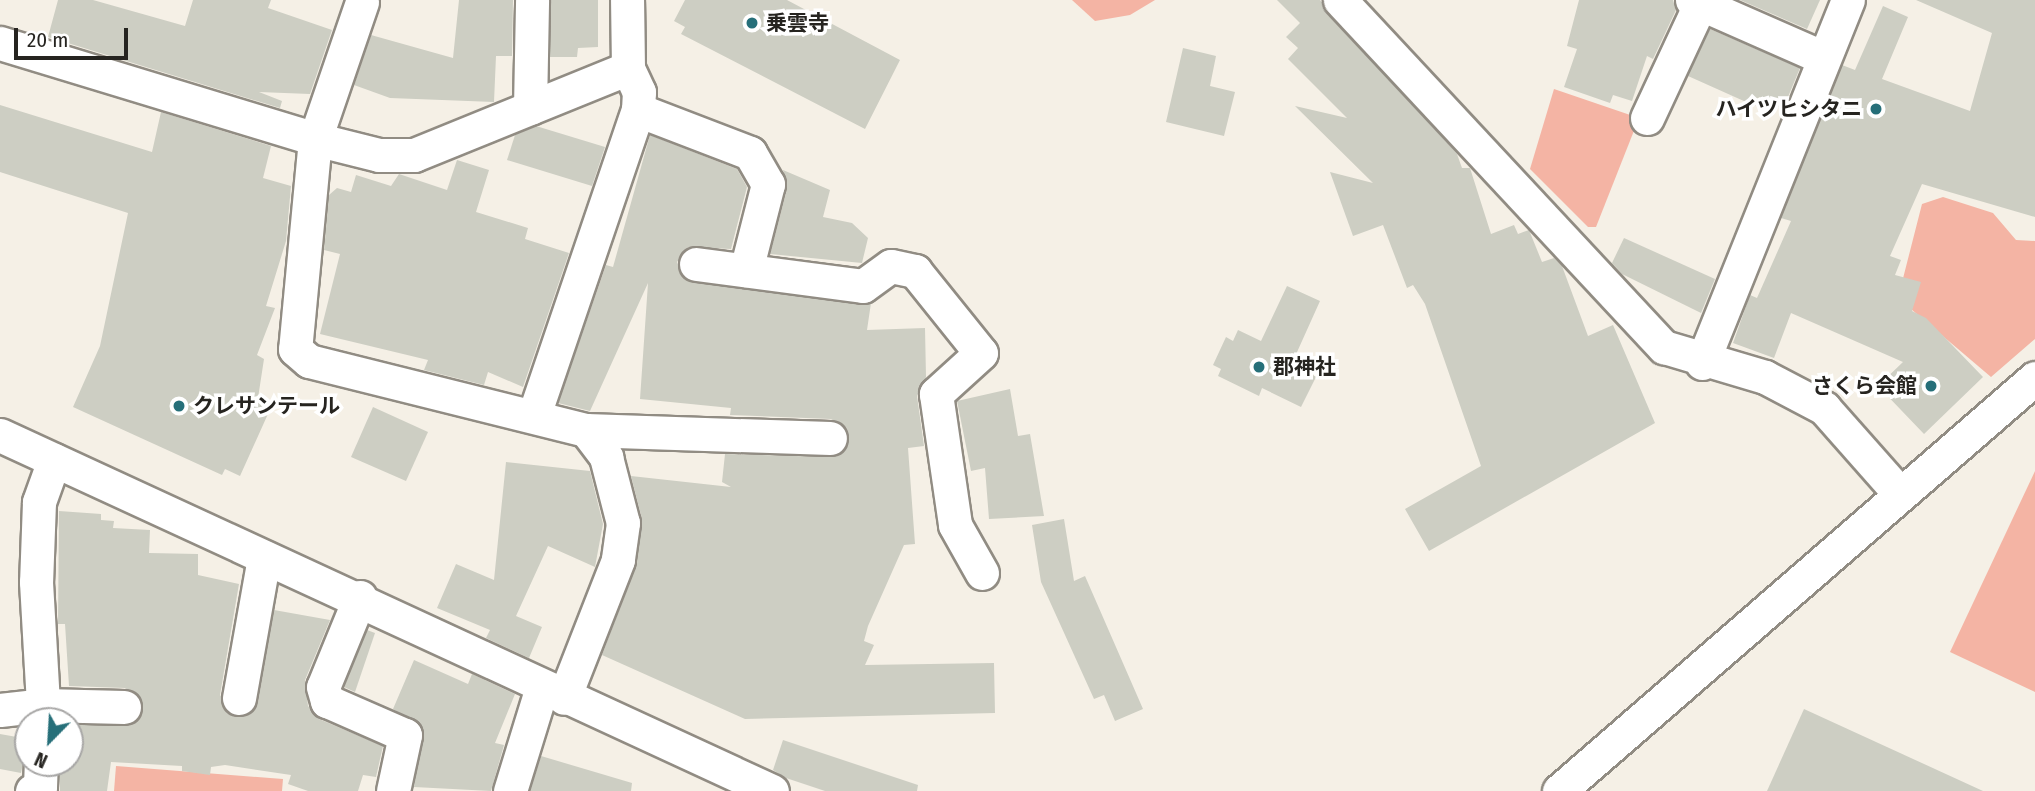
<!DOCTYPE html>
<meta charset="utf-8">
<style>
body{margin:0}
#map{position:relative;width:2035px;height:791px;overflow:hidden;background:#f5f0e6;font-family:"Fira Sans Condensed","Noto Sans JP",sans-serif}
div>[style]{position:absolute}
.green>*{inset:0;background:#f4b4a4}
.building>*{inset:0;background:#cdcec3}
.roads{filter:drop-shadow(2px 0 #918c83) drop-shadow(-2px 0 #918c83) drop-shadow(0 2px #918c83) drop-shadow(0 -2px #918c83)}
.minor>*{height:33px;margin:-16.5px;padding:0 16.5px;transform-origin:16.5px;border-radius:16.5px;background:#fff}
.dots>*{width:19px;height:19px;translate:-50% -50%;box-sizing:border-box;border:4px solid #fff;border-radius:50%}
span{translate:-50% -50%;white-space:nowrap;text-align:center;line-height:1.15;-webkit-text-stroke:7px #fff;paint-order:stroke}
.poi-label{font-size:21px;color:#262420;font-weight:700}
.left{translate:0 -50%;text-align:left}
.right{translate:-100% -50%;text-align:right}
.north{position:absolute;left:14px;top:707px;width:70px;height:70px;box-sizing:border-box;background:#fff;border:2px solid #a8a7a6;border-radius:50%;rotate:204deg;font-size:19px;font-weight:700;line-height:28px;text-align:center;color:#262420}
.north::after{content:'';display:block;margin:auto;width:24px;height:32px;background:#266f79;clip-path:polygon(50% 0,100% 100%,50% 72%,0 100%)}
.scale{position:absolute;left:14px;top:28px;width:114px;height:32px;box-sizing:border-box;border:4px solid #262420;border-top:0;padding-left:9px;font-size:21px;line-height:24px;white-space:nowrap;color:#262420;-webkit-text-stroke:5px #fff;paint-order:stroke}
</style>
<div id="map">
<div class="green">
<div style="clip-path:polygon(1072px 0,1155px 0,1130px 15px,1095px 21px)"></div>
<div style="clip-path:polygon(1554px 89px,1639px 118px,1596px 227px,1588px 227px,1530px 169px)"></div>
<div style="clip-path:polygon(1943px 197px,1993px 213px,2016px 240px,2035px 241px,2035px 339px,1991px 377px,1898px 298px,1922px 204px)"></div>
<div style="clip-path:polygon(2035px 471px,2035px 692px,1950px 652px)"></div>
<div style="clip-path:polygon(116px 766px,283px 779px,282px 791px,114px 791px)"></div>
</div>
<div class="building">
<div style="clip-path:polygon(58px 0,93px 0,185px 26px,193px 0,271px 0,268px 8px,332px 30px,310px 94px,259px 92px,282px 101px,280px 108px,48px 37px)"></div>
<div style="clip-path:polygon(459px 0,513px 0,512px 56px,496px 56px,494px 102px,390px 98px,354px 85px,371px 35px,453px 58px)"></div>
<div style="clip-path:polygon(551px 0,598px 0,598px 47px,578px 48px,577px 57px,550px 57px)"></div>
<div style="clip-path:polygon(685px 0,787px 0,900px 60px,865px 129px,681px 34px,685px 27px,674px 21px)"></div>
<div style="clip-path:polygon(1277px 0,1320px 0,1457px 154px,1462px 168px,1470px 168px,1491px 234px,1514px 225px,1518px 234px,1529px 230px,1542px 262px,1554px 258px,1562px 266px,1588px 336px,1613px 325px,1655px 423px,1429px 551px,1405px 509px,1481px 466px,1425px 304px,1413px 285px,1407px 288px,1383px 225px,1353px 236px,1330px 172px,1373px 183px,1295px 106px,1347px 118px,1288px 59px,1298px 48px,1286px 37px,1300px 23px)"></div>
<div style="clip-path:polygon(1579px 0,1673px 0,1676px 10px,1653px 59px,1647px 56px,1632px 101px,1613px 95px,1610px 103px,1564px 87px,1577px 49px,1567px 46px)"></div>
<div style="clip-path:polygon(1740px 0,1820px 0,1807px 29px)"></div>
<div style="clip-path:polygon(1916px 0,2035px 0,2035px 217px,1922px 184px,1890px 256px,1901px 260px,1895px 275px,1921px 282px,1912px 311px,1926px 318px,1983px 377px,1924px 434px,1878px 386px,1903px 362px,1791px 313px,1774px 358px,1733px 343px,1750px 295px,1757px 298px,1791px 221px,1781px 218px,1842px 65px,1855px 70px,1883px 6px,1908px 17px,1882px 79px,1970px 111px,1992px 33px)"></div>
<div style="clip-path:polygon(1710px 29px,1800px 68px,1783px 109px,1759px 97px,1755px 106px,1688px 76px)"></div>
<div style="clip-path:polygon(1183px 48px,1216px 56px,1210px 86px,1235px 92px,1224px 136px,1166px 122px)"></div>
<div style="clip-path:polygon(0 105px,152px 152px,161px 112px,271px 146px,263px 178px,291px 186px,286px 241px,266px 306px,275px 308px,257px 355px,264px 359px,258px 398px,272px 405px,240px 476px,225px 469px,222px 475px,73px 407px,100px 346px,128px 213px,0 172px)"></div>
<div style="clip-path:polygon(536px 126px,605px 147px,592px 186px,507px 160px,515px 135px)"></div>
<div style="clip-path:polygon(650px 135px,737px 169px,747px 187px,731px 249px,688px 247px,677px 262px,685px 280px,871px 303px,867px 330px,925px 328px,926px 377px,917px 396px,924px 446px,908px 448px,915px 544px,904px 545px,868px 626px,864px 641px,874px 645px,865px 665px,994px 663px,995px 713px,745px 719px,602px 655px,637px 563px,642px 519px,631px 476px,731px 487px,722px 482px,725px 454px,830px 457px,849px 439px,847px 428px,831px 419px,730px 415px,731px 408px,640px 399px,648px 283px,590px 411px,558px 403px,606px 265px,613px 267px)"></div>
<div style="clip-path:polygon(457px 160px,489px 170px,476px 212px,528px 228px,525px 239px,569px 253px,523px 387px,488px 372px,484px 385px,424px 370px,428px 360px,320px 334px,340px 254px,324px 250px,329px 195px,337px 188px,351px 192px,356px 175px,391px 186px,399px 174px,447px 190px)"></div>
<div style="clip-path:polygon(783px 170px,830px 190px,823px 217px,852px 223px,868px 238px,862px 263px,770px 254px,787px 189px)"></div>
<div style="clip-path:polygon(1624px 238px,1715px 279px,1701px 313px,1622px 274px,1612px 263px)"></div>
<div style="clip-path:polygon(1287px 286px,1320px 301px,1293px 361px,1316px 377px,1301px 407px,1262px 388px,1259px 396px,1218px 376px,1221px 369px,1213px 365px,1226px 337px,1233px 341px,1238px 330px,1261px 341px)"></div>
<div style="clip-path:polygon(1010px 389px,1018px 436px,1030px 434px,1044px 516px,989px 519px,985px 468px,971px 471px,957px 401px)"></div>
<div style="clip-path:polygon(373px 407px,428px 432px,406px 481px,351px 457px)"></div>
<div style="clip-path:polygon(506px 462px,590px 471px,603px 524px,595px 567px,548px 546px,516px 616px,542px 627px,529px 658px,486px 638px,490px 630px,437px 608px,456px 564px,494px 580px)"></div>
<div style="clip-path:polygon(59px 511px,101px 514px,101px 520px,114px 521px,113px 528px,150px 530px,149px 553px,198px 554px,198px 575px,239px 584px,220px 695px,235px 717px,246px 716px,258px 702px,274px 610px,330px 620px,305px 680px,308px 706px,319px 719px,383px 746px,376px 777px,363px 775px,358px 791px,308px 791px,288px 784px,291px 775px,225px 765px,211px 767px,210px 775px,182px 771px,182px 766px,111px 762px,107px 791px,60px 791px,60px 763px,70px 763px,70px 725px,133px 724px,143px 707px,125px 688px,69px 686px,65px 624px,58px 624px)"></div>
<div style="clip-path:polygon(1064px 519px,1074px 581px,1085px 576px,1143px 709px,1115px 721px,1104px 695px,1094px 699px,1041px 582px,1032px 525px)"></div>
<div style="clip-path:polygon(367px 630px,375px 633px,355px 692px,344px 687px)"></div>
<div style="clip-path:polygon(414px 660px,468px 684px,472px 674px,515px 694px,495px 743px,504px 745px,491px 791px,414px 787px,423px 730px,393px 709px)"></div>
<div style="clip-path:polygon(1804px 709px,1983px 791px,1767px 791px)"></div>
<div style="clip-path:polygon(0 734px,28px 739px,21px 773px,0 769px)"></div>
<div style="clip-path:polygon(783px 740px,918px 785px,917px 791px,825px 791px,786px 778px,773px 770px)"></div>
<div style="clip-path:polygon(541px 756px,632px 783px,631px 791px,530px 791px)"></div>
</div>
<div class="roads">
<div class="minor">
<div style="left:1340px;top:0;width:475px;rotate:47deg"></div>
<div style="left:1664px;top:347px;width:105px;rotate:16.5deg"></div>
<div style="left:1765px;top:377px;width:67px;rotate:27.7deg"></div>
<div style="left:1824px;top:408px;width:115px;rotate:48.5deg"></div>
<div style="left:1692px;top:0;width:142px;rotate:23.7deg"></div>
<div style="left:362px;top:2px;width:145px;rotate:108.9deg"></div>
<div style="left:315px;top:139px;width:66px;rotate:14deg"></div>
<div style="left:379px;top:155px;width:35px"></div>
<div style="left:414px;top:155px;width:231px;rotate:-22.1deg"></div>
<div style="left:628px;top:68px;width:68px;rotate:-90.8deg"></div>
<div style="left:0;top:43px;width:329px;rotate:16.9deg"></div>
<div style="left:315px;top:139px;width:211px;rotate:95.4deg"></div>
<div style="left:295px;top:349px;width:18px;rotate:41deg"></div>
<div style="left:309px;top:361px;width:285px;rotate:14deg"></div>
<div style="left:586px;top:430px;width:34px;rotate:53deg"></div>
<div style="left:606px;top:457px;width:68px;rotate:75.6deg"></div>
<div style="left:623px;top:523px;width:37px;rotate:98deg"></div>
<div style="left:618px;top:560px;width:148px;rotate:111.4deg"></div>
<div style="left:530px;top:108px;width:108px;rotate:-88.9deg"></div>
<div style="left:638px;top:110px;width:120px;rotate:21deg"></div>
<div style="left:750px;top:153px;width:36px;rotate:60deg"></div>
<div style="left:768px;top:184px;width:89px;rotate:104.3deg"></div>
<div style="left:1647px;top:118px;width:130px;rotate:-65deg"></div>
<div style="left:696px;top:264px;width:168px;rotate:7.5deg"></div>
<div style="left:863px;top:286px;width:34px;rotate:-36deg"></div>
<div style="left:891px;top:266px;width:25px;rotate:12deg"></div>
<div style="left:915px;top:271px;width:105px;rotate:51.2deg"></div>
<div style="left:981px;top:353px;width:61px;rotate:137.7deg"></div>
<div style="left:936px;top:394px;width:132px;rotate:81.7deg"></div>
<div style="left:955px;top:525px;width:55px;rotate:60.6deg"></div>
<div style="left:1702px;top:363px;width:391px;rotate:-68.1deg"></div>
<div style="left:534px;top:415px;width:322px;rotate:-71.2deg"></div>
<div style="left:638px;top:110px;width:18px;rotate:-87deg"></div>
<div style="left:639px;top:92px;width:26px;rotate:-115deg"></div>
<div style="left:586px;top:430px;width:244px;rotate:1.9deg"></div>
<div style="left:0;top:435px;width:850px;rotate:24.76deg"></div>
<div style="left:54px;top:460px;width:45px;rotate:109.7deg"></div>
<div style="left:39px;top:502px;width:80px;rotate:92.1deg"></div>
<div style="left:36px;top:582px;width:123px;rotate:86.7deg"></div>
<div style="left:43px;top:705px;width:81px;rotate:1.4deg"></div>
<div style="left:360px;top:597px;width:97px;rotate:112.3deg"></div>
<div style="left:323px;top:687px;width:15px;rotate:74deg"></div>
<div style="left:327px;top:701px;width:85px;rotate:23.6deg"></div>
<div style="left:405px;top:735px;width:57px;rotate:102.1deg"></div>
<div style="left:239px;top:698px;width:143px;rotate:-79.9deg"></div>
<div style="left:0;top:710px;width:43px;rotate:-6.6deg"></div>
<div style="left:43px;top:705px;width:16px;rotate:90deg"></div>
<div style="left:32px;top:791px;width:9px;rotate:-27deg"></div>
<div style="left:40px;top:787px;width:24px;rotate:-88deg"></div>
<div style="left:510px;top:791px;width:109px;rotate:-72.9deg"></div>
<div style="left:1559px;top:791px;width:630px;rotate:-40.95deg"></div>
</div>
</div>
<div class="dots">
<div style="left:752px;top:23px;background:#266f79"></div>
<div style="left:1876px;top:109px;background:#266f79"></div>
<div style="left:1259px;top:367px;background:#266f79"></div>
<div style="left:1931px;top:386px;background:#266f79"></div>
<div style="left:179px;top:406px;background:#266f79"></div>
</div>
<div class="poi-label">
<span class="left" style="left:766px;top:23px">乗雲寺</span>
<span class="right" style="left:1862px;top:109px">ハイツヒシタニ</span>
<span class="left" style="left:1273px;top:367px">郡神社</span>
<span class="right" style="left:1917px;top:386px">さくら会館</span>
<span class="left" style="left:193px;top:406px">クレサンテール</span>
</div>
<div class="north">N</div>
<div class="scale">20 m</div>
</div>
